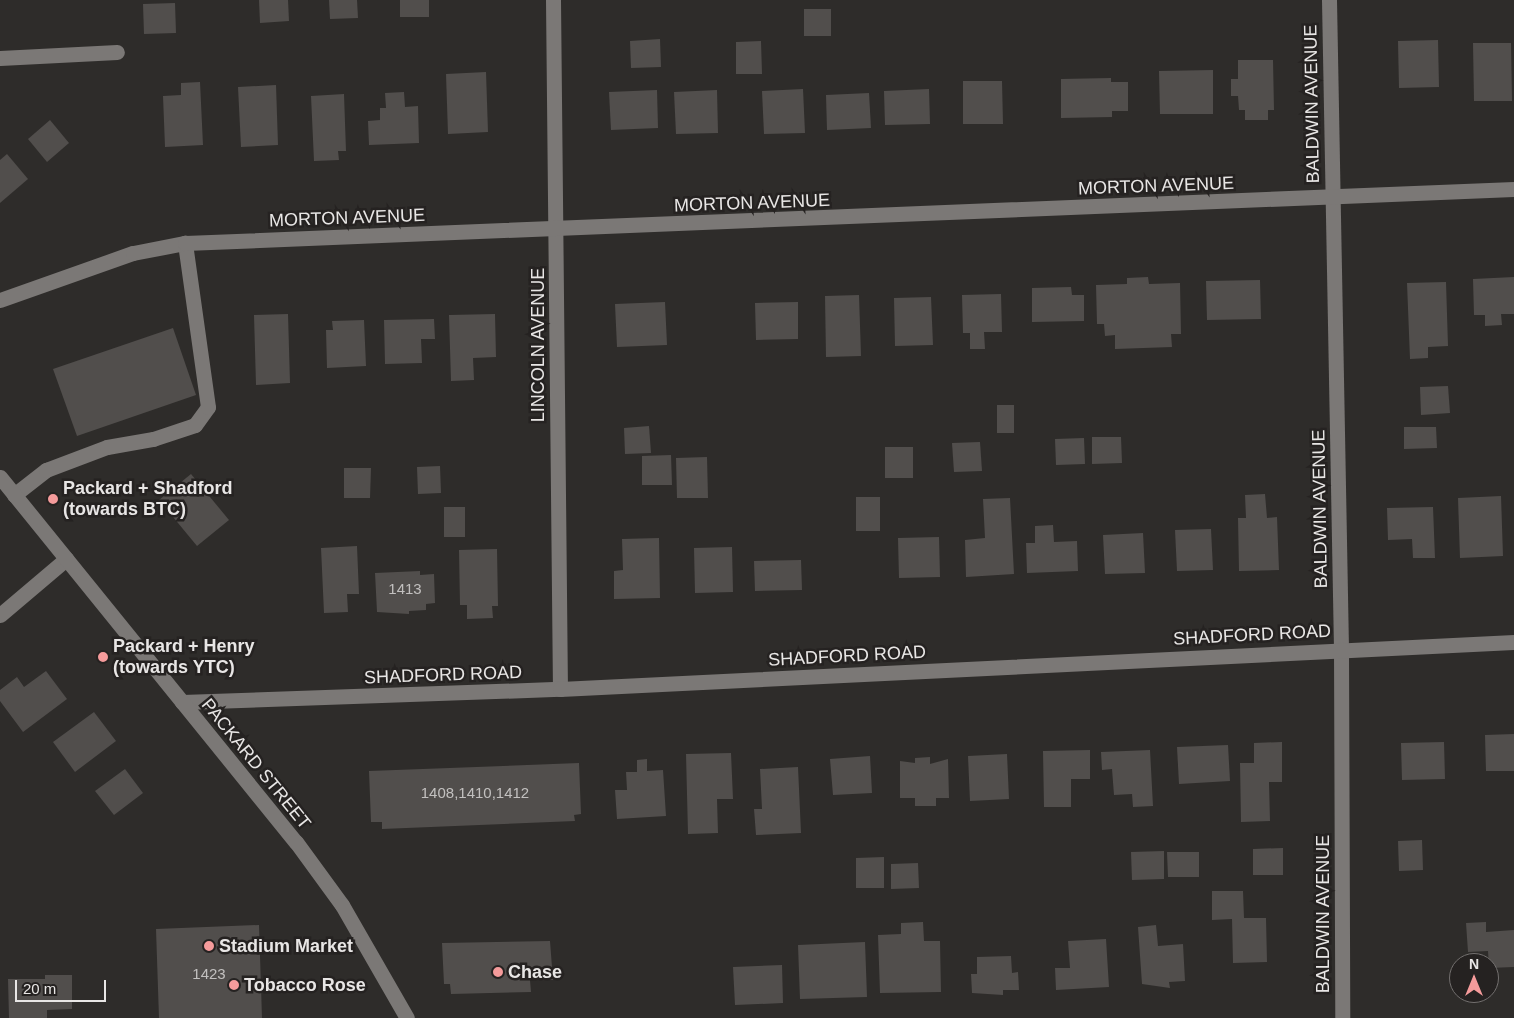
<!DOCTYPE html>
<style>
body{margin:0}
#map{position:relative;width:1514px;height:1018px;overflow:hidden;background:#2e2c2a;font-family:Arial,sans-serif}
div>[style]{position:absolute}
.building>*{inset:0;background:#514e4c}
.lane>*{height:15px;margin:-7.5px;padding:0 7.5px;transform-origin:7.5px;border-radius:7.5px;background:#7b7876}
.street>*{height:15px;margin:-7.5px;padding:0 7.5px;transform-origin:7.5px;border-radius:7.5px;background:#7b7876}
.secondary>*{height:15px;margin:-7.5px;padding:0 7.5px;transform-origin:7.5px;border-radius:7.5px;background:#7b7876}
.dots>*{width:14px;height:14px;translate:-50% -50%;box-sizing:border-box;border:2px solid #252221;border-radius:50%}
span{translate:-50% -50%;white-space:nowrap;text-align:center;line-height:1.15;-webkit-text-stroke:5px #252221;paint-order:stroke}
.number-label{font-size:15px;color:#c2c0bf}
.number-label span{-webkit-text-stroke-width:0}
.street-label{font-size:18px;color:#e8e6e5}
.poi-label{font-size:18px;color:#e8e6e5;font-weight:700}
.left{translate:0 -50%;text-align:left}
.north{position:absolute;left:1449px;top:953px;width:50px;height:50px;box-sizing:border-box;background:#252221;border:1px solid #73706f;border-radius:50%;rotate:0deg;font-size:14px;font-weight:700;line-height:20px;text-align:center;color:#e8e6e5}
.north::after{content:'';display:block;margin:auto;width:18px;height:22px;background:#f59b9b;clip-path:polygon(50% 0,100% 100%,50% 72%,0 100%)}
.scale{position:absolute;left:15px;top:980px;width:91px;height:22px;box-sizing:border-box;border:2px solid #e8e6e5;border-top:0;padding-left:6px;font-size:15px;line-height:18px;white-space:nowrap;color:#e8e6e5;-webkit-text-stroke:4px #252221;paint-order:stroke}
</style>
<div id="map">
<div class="building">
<div style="clip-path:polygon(259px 0,288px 0,289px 21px,260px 23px)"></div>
<div style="clip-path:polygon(329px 0,357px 0,358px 18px,330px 19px)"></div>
<div style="clip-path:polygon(400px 0,429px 0,429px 17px,400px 17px)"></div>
<div style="clip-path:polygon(175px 3px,176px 33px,144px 34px,143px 4px)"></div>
<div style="clip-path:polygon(804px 9px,831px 9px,831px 36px,804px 36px)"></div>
<div style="clip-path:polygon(660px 39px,661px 67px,631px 68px,630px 41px)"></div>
<div style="clip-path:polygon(1438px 40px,1439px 87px,1399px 88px,1398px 41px)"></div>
<div style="clip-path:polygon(761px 41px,762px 74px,736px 74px,736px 42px)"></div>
<div style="clip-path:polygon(1473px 43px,1511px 43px,1512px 101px,1474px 101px)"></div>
<div style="clip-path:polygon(1238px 60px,1273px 60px,1274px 110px,1268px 110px,1268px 120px,1245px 120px,1245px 110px,1239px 110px,1238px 96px,1231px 96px,1231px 79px,1238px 79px)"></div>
<div style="clip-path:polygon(1213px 70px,1213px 114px,1160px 114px,1159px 71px)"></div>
<div style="clip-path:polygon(486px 72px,488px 132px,448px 134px,446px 74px)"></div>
<div style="clip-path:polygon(1111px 78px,1111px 82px,1128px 82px,1128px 111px,1112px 111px,1112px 117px,1061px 118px,1061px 79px)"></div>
<div style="clip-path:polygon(963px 81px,1002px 81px,1003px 124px,963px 124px)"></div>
<div style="clip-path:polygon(200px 82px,203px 145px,165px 147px,163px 96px,181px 95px,181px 83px)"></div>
<div style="clip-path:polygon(276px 85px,278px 145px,241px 147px,238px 87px)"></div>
<div style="clip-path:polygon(803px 89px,805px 133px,764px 134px,762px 91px)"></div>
<div style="clip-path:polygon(929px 89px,930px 124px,885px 125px,884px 91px)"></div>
<div style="clip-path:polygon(657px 90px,658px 128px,611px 130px,609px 92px)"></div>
<div style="clip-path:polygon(717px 90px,718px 133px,676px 134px,674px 92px)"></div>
<div style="clip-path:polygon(404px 92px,405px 107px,418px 106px,419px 143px,369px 145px,368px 121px,380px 120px,380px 108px,386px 108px,385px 93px)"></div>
<div style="clip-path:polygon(869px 93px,871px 128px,827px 130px,826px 95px)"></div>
<div style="clip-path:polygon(344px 94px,346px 151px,338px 151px,339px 160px,314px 161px,311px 96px)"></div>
<div style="clip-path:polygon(50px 120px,69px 143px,47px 162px,28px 139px)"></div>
<div style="clip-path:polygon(7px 154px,28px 179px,0 203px,0 160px)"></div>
<div style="clip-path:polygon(1148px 277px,1149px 284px,1180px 283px,1181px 334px,1171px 334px,1172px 347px,1115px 349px,1115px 335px,1105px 336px,1104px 324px,1097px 324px,1096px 285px,1127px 284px,1127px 278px)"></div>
<div style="clip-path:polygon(1514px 277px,1514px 314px,1501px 314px,1502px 325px,1485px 326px,1485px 315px,1474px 315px,1473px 279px)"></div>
<div style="clip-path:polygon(1260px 280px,1261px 319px,1207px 320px,1206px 281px)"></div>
<div style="clip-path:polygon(1446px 282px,1448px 346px,1428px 347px,1428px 358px,1410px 359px,1407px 283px)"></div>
<div style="clip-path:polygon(1071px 287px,1072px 295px,1084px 295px,1084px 321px,1032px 322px,1032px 288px)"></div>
<div style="clip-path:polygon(1001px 294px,1002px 332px,984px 332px,985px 349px,970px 349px,970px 333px,963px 333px,962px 295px)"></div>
<div style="clip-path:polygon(859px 295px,861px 356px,826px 357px,825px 296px)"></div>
<div style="clip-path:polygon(931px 297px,933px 345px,895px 346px,894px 298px)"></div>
<div style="clip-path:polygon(665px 302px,667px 345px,617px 347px,615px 304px)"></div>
<div style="clip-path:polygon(798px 302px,798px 339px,756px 340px,755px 303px)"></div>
<div style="clip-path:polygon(288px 314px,290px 383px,256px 385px,254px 315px)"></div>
<div style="clip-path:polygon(495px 314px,496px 357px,473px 358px,474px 380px,451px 381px,449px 315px)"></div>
<div style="clip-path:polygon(434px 319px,435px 339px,421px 339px,422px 363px,385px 364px,384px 320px)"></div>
<div style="clip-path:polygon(364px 320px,366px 366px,327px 368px,326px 330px,333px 330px,332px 321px)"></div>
<div style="clip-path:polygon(173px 328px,196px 395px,77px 436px,53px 369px)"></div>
<div style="clip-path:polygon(1448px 386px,1450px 413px,1421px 415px,1420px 387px)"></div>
<div style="clip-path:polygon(997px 405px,1014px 405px,1014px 433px,997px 433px)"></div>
<div style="clip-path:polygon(649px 426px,651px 453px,625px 454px,624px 428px)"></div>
<div style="clip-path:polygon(1404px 427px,1436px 427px,1437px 448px,1404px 449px)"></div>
<div style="clip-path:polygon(1092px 437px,1121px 437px,1122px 463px,1092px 464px)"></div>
<div style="clip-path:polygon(1084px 438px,1085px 464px,1056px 465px,1055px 439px)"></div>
<div style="clip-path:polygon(980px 442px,982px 471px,954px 472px,952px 443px)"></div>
<div style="clip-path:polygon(885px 447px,913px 447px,913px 478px,885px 478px)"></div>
<div style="clip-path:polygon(671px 455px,672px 485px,642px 485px,642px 456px)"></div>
<div style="clip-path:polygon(707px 457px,708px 498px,677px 498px,676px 458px)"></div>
<div style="clip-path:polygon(440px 466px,441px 493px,418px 494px,417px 467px)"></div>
<div style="clip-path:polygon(344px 468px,371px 468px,370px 498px,344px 498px)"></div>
<div style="clip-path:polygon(191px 474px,229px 520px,197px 546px,159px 500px)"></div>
<div style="clip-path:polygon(1265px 494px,1267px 518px,1277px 517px,1279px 570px,1239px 571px,1238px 518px,1246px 518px,1245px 495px)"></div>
<div style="clip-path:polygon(1501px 496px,1503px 556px,1460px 558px,1458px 498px)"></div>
<div style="clip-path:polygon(856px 497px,880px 497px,880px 531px,856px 531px)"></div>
<div style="clip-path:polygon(1010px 498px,1014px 574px,966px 577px,965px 540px,985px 538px,983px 499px)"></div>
<div style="clip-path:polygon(444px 507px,465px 507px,465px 537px,444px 537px)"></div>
<div style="clip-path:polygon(1433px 507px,1435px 558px,1413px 558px,1412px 539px,1388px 540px,1387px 508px)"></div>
<div style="clip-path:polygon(1053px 525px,1054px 542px,1077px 541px,1078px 571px,1027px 573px,1026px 543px,1035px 543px,1035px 526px)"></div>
<div style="clip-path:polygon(1211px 529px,1213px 570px,1177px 571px,1175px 530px)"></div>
<div style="clip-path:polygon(1143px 533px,1145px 573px,1105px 574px,1103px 535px)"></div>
<div style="clip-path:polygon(939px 537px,940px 577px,899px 578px,898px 538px)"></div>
<div style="clip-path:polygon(659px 538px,660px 598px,614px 599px,614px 571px,623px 570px,622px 539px)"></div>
<div style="clip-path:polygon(357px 546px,359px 594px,347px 594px,348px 612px,324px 613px,321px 548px)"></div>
<div style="clip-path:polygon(732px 547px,733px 592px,695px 593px,694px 548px)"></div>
<div style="clip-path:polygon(497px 549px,498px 606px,492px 606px,493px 618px,467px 619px,467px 605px,460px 605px,459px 550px)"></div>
<div style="clip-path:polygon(801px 560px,802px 590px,755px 591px,754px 561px)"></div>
<div style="clip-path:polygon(420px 571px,420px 575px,434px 574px,435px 603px,426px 604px,426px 610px,409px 611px,409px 614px,377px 612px,375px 573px)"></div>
<div style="clip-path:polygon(46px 671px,67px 699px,23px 732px,0 701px,0 690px,17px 677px,24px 687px)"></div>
<div style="clip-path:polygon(94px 712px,116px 741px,75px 772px,53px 742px)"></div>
<div style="clip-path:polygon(1514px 734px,1514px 771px,1486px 771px,1485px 735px)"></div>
<div style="clip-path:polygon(1282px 742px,1282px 782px,1269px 782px,1270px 821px,1241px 822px,1240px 763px,1254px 763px,1254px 743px)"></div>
<div style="clip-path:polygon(1444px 742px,1445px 779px,1402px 780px,1401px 743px)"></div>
<div style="clip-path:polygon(1228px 745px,1230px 781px,1179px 784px,1177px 747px)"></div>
<div style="clip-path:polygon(1090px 750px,1090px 779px,1071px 779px,1071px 807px,1044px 807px,1043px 751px)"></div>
<div style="clip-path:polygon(1150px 750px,1153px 806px,1133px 807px,1132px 794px,1114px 795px,1112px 769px,1102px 770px,1101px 752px)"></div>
<div style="clip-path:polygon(731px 753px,733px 799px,717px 799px,718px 833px,688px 834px,686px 754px)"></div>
<div style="clip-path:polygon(1007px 754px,1009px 799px,970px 801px,968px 756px)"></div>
<div style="clip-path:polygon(870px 756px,872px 793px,833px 795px,830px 759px)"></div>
<div style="clip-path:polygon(930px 757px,930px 764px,948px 759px,949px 798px,936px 798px,936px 806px,915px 806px,915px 798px,900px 798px,900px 761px,915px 763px,915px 758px)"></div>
<div style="clip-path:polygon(647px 759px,647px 771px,663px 770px,666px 816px,617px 819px,615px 790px,627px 790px,626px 772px,637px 772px,637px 760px)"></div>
<div style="clip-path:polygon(579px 763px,581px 814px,574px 815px,575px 821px,382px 829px,382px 822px,371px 822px,369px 771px)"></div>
<div style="clip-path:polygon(798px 767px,801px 833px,756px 835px,754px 809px,762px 809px,760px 769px)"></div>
<div style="clip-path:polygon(125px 769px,143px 793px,114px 815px,95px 791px)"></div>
<div style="clip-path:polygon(1422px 840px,1423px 870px,1399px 871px,1398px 841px)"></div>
<div style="clip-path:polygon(1283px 848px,1283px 875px,1253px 875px,1253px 849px)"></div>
<div style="clip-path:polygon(1164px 851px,1164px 879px,1132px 880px,1131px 852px)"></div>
<div style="clip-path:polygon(1167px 852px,1199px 852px,1199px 877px,1168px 877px)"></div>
<div style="clip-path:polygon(884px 857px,884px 888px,856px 888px,856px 858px)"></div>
<div style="clip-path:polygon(918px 863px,919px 888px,891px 889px,891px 864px)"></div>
<div style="clip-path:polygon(1212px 891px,1243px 891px,1244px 918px,1266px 918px,1267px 962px,1233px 963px,1232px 919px,1212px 920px)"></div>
<div style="clip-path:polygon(923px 922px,924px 941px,940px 941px,941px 992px,880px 993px,878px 935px,901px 934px,901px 923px)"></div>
<div style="clip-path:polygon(1486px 922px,1486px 932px,1514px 930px,1514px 967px,1489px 968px,1488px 951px,1468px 952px,1466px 923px)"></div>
<div style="clip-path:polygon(259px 925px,262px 1018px,159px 1018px,156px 929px)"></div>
<div style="clip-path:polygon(1156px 925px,1158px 946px,1183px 944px,1185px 981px,1169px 982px,1170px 988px,1142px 984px,1138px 927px)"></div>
<div style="clip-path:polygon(1106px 939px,1109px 987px,1056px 990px,1055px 968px,1070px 968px,1068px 941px)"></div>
<div style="clip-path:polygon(550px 941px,553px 980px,530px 980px,531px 992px,451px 994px,450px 984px,444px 984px,442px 943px)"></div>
<div style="clip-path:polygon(865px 942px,867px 997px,800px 999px,798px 945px)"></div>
<div style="clip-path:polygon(1011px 956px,1012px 973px,1018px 972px,1019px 990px,1003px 990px,1003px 995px,972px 993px,971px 974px,977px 974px,977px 957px)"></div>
<div style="clip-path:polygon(782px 965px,783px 1003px,735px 1005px,733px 967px)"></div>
<div style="clip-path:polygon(45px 975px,72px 975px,72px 1009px,47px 1010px,47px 1018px,9px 1018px,8px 979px,45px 979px)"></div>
</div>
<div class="lane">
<div style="left:0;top:58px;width:117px;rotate:-2.9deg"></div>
<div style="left:14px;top:495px;width:41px;rotate:-38deg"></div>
<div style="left:46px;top:470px;width:65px;rotate:-20.7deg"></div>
<div style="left:107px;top:447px;width:47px;rotate:-9.9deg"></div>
<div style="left:153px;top:439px;width:44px;rotate:-18.4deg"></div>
<div style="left:195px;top:425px;width:22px;rotate:-54deg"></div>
<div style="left:208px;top:407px;width:166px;rotate:-98deg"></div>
</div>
<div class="street">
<div style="left:553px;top:0;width:689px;rotate:89.42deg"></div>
<div style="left:1329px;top:0;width:649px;rotate:88.94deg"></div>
<div style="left:1341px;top:649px;width:369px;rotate:89.8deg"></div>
<div style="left:0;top:300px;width:141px;rotate:-19.5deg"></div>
<div style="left:133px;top:253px;width:53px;rotate:-10.9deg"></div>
<div style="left:185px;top:243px;width:1330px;rotate:-2.33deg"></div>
<div style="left:0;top:615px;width:87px;rotate:-40.3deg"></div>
<div style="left:182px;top:702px;width:378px;rotate:-2deg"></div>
<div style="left:560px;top:689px;width:955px;rotate:-2.82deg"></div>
</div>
<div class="secondary">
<div style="left:0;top:477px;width:470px;rotate:51deg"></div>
<div style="left:296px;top:842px;width:78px;rotate:53.9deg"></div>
<div style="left:342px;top:905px;width:130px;rotate:60.1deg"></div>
</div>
<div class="dots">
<div style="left:53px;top:499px;background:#f59b9b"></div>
<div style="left:103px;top:657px;background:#f59b9b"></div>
<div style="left:209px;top:946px;background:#f59b9b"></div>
<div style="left:498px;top:972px;background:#f59b9b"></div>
<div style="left:234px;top:985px;background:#f59b9b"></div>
</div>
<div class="number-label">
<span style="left:405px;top:589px">1413</span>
<span style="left:475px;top:793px">1408,1410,1412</span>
<span style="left:209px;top:974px">1423</span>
</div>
<div class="street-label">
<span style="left:1312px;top:104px;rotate:-91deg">BALDWIN AVENUE</span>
<span style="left:1156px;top:186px;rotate:-2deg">MORTON AVENUE</span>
<span style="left:752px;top:203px;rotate:-2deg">MORTON AVENUE</span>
<span style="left:347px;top:218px;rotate:-2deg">MORTON AVENUE</span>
<span style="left:538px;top:345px;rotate:-90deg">LINCOLN AVENUE</span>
<span style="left:1320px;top:509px;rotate:-91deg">BALDWIN AVENUE</span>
<span style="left:1252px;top:635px;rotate:-3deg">SHADFORD ROAD</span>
<span style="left:847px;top:656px;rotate:-3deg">SHADFORD ROAD</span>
<span style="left:443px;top:675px;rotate:-2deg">SHADFORD ROAD</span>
<span style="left:256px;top:764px;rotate:51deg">PACKARD STREET</span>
<span style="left:1323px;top:914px;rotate:-90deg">BALDWIN AVENUE</span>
</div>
<div class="poi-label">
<span class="left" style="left:63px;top:499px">Packard + Shadford<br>(towards BTC)</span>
<span class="left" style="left:113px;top:657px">Packard + Henry<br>(towards YTC)</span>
<span class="left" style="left:219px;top:946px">Stadium Market</span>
<span class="left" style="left:508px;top:972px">Chase</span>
<span class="left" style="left:244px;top:985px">Tobacco Rose</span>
</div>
<div class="north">N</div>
<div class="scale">20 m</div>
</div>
